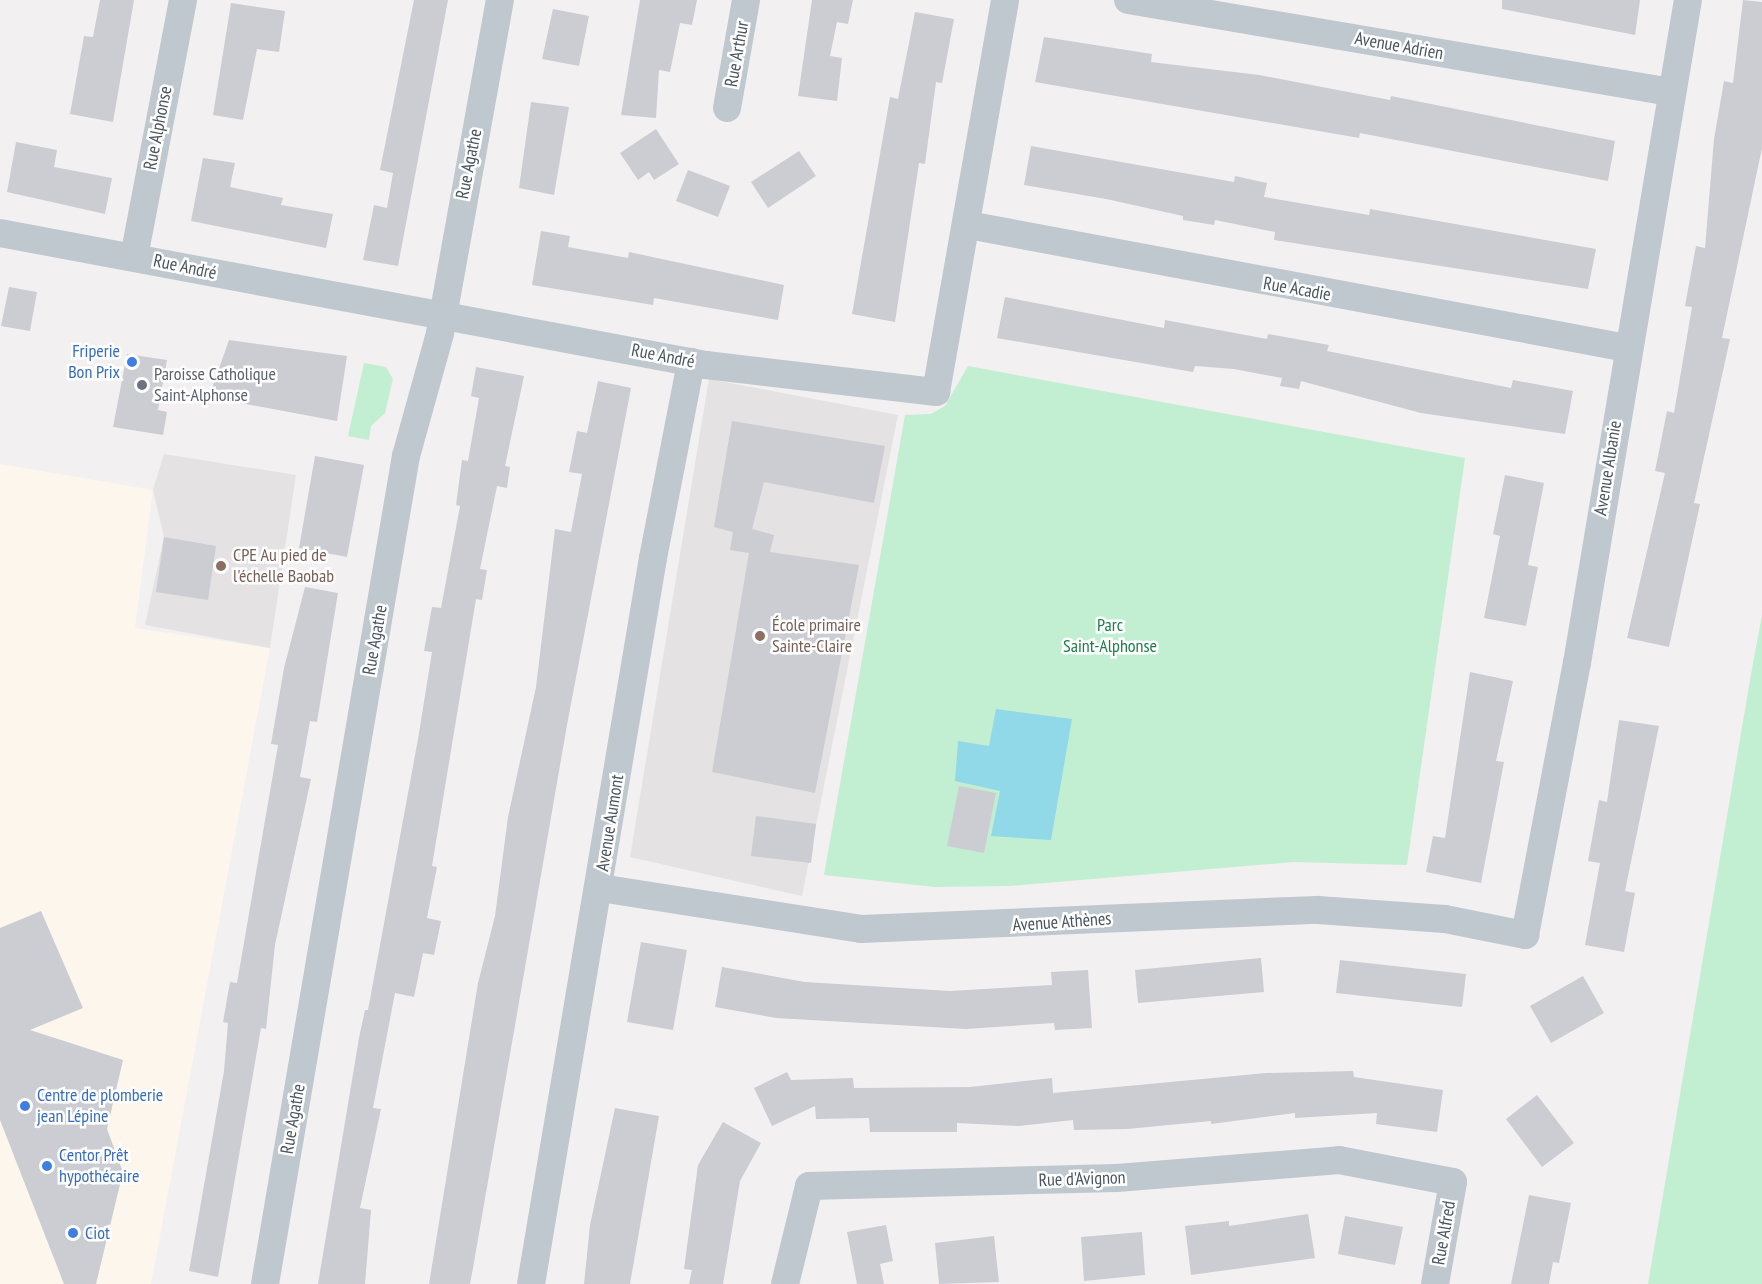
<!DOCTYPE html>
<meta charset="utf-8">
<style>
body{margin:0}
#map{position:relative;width:1762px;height:1284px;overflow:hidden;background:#f3f0f1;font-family:"PT Sans Narrow",sans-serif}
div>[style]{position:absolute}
.commercial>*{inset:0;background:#fcf6ec}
.education>*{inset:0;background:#e4e2e2}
.green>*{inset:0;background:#c2eed1}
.water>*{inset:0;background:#91d8e8}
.building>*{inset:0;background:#cbcdd3}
.minor>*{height:28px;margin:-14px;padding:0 14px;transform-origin:14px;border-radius:14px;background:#bfc8ce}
.dots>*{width:16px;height:16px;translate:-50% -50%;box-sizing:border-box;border:3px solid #fff;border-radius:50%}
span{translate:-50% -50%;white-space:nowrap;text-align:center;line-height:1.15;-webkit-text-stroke:5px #fff;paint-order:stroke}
.street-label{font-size:18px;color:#49545d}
.shop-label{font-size:18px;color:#366cbe}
.right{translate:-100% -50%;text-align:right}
.left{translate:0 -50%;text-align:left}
.worship-label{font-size:18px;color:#5b616d}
.education-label{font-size:18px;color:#785e54}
.park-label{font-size:18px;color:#1c7c4a}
</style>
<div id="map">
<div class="commercial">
<div style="clip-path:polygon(0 464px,153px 490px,135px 628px,270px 648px,151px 1284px,0 1284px)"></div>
</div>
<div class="education">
<div style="clip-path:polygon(709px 379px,898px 415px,802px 896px,630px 857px)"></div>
<div style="clip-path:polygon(164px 454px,296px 475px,270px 648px,145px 625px,164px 537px,153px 490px)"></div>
</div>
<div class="green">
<div style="clip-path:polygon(364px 363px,386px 367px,393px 379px,385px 413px,371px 426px,369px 440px,348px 436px)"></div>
<div style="clip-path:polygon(968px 366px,1465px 458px,1407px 865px,1293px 862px,1009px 886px,935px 887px,824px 875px,905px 415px,931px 414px,945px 406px)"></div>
<div style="clip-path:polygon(1762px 615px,1762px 1284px,1648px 1284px,1750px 680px)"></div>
</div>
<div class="water">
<div style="clip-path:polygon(996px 709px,1072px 719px,1051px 840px,991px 836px,1000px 791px,955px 781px,958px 741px,989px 746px)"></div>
</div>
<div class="building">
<div style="clip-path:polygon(100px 0,134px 0,113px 122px,70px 114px,84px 36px,93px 37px)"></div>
<div style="clip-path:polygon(414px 0,448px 0,398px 266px,363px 260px,374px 205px,387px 208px,393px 173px,380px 170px)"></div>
<div style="clip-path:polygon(640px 0,697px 0,692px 25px,680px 23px,670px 72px,659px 70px,656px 118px,621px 115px)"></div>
<div style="clip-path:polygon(812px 0,853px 0,848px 24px,837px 22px,830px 56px,842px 58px,837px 101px,798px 96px)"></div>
<div style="clip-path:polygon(1502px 0,1640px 0,1635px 35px,1502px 9px)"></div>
<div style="clip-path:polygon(1743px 0,1762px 2px,1762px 148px,1722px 338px,1730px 339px,1694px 503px,1700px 504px,1669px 647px,1627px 638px,1665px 473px,1655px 471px,1667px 411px,1674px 413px,1692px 307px,1685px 306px,1696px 246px,1705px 248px,1714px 139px,1724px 81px,1733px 83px)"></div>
<div style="clip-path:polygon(231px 3px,285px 11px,279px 52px,257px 49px,243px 120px,213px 115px)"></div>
<div style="clip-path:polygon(553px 9px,589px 16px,579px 66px,542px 59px)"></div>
<div style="clip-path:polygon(915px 12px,954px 19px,942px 83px,936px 82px,925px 164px,919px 163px,895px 322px,852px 314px,890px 97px,898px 99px)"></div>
<div style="clip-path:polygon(1044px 37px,1152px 54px,1151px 62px,1259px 75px,1390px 100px,1391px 96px,1615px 141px,1608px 181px,1360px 133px,1359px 138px,1035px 82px)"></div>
<div style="clip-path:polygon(531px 102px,569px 107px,554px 195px,519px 188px)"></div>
<div style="clip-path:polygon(656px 129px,679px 164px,654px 180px,649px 172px,638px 180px,620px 153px)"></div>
<div style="clip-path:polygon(16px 142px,57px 150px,54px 167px,112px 178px,105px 214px,7px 192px)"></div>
<div style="clip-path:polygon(1031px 146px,1234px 182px,1235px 176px,1267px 183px,1264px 197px,1369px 215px,1370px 209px,1596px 249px,1588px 289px,1274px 240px,1275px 232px,1215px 220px,1214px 225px,1183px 220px,1183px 216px,1106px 199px,1024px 185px)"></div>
<div style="clip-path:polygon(799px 151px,816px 176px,768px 208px,751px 182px)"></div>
<div style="clip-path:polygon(203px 158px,235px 163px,230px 187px,283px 198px,281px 205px,333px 214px,326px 248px,191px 221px)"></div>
<div style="clip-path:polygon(688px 170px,730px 186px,718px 217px,676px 201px)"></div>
<div style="clip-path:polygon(541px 231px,570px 236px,568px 247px,628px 258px,629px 252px,784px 285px,778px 320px,654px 298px,653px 305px,532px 285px)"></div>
<div style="clip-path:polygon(9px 287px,37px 292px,30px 331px,1px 326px)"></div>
<div style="clip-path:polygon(1005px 297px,1164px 328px,1165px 320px,1267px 339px,1268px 334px,1329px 345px,1327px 351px,1511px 388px,1513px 380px,1573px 391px,1565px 434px,1421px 413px,1301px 381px,1299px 389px,1280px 386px,1282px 378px,1234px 369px,1195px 366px,1193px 372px,997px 338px)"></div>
<div style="clip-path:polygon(229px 340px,347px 356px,337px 421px,224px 400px,225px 392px,212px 388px)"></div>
<div style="clip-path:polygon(127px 354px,167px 360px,158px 410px,167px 412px,163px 435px,113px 427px)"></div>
<div style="clip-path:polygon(476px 367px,524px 376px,505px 466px,510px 467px,507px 488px,497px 486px,480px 569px,487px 570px,482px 600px,476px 599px,432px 866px,437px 867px,427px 918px,441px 921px,434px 955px,423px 953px,414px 997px,395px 993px,373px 1108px,381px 1109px,360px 1208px,371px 1210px,365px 1284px,318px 1284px,359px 1038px,365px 1010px,368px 1010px,418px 739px,432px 652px,424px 651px,432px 607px,441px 608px,460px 506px,456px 505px,462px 460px,468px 461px,479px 398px,471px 396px)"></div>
<div style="clip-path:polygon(598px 381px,631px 388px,567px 725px,473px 1268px,470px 1284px,429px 1284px,478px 983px,495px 916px,508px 817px,536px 687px,555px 529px,571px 532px,582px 474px,569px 472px,577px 431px,587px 433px)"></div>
<div style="clip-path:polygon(732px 421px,885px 446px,874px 503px,764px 482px,752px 529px,774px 535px,770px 552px,859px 565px,815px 793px,712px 772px,749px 553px,730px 550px,733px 532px,714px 527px)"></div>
<div style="clip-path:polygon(315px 456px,364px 465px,347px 557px,299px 548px)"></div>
<div style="clip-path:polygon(1505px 475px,1544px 483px,1528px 565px,1538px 567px,1526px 626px,1484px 618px,1500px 536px,1493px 534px)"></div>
<div style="clip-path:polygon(164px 537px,216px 546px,208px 600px,156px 592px)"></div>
<div style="clip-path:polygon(305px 587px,338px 593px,317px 722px,310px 721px,300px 777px,311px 779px,275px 945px,266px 1029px,261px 1028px,218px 1277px,189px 1271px,224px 1071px,228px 1023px,223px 1022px,230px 982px,237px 983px,278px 745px,271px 744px,284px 668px)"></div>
<div style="clip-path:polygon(1470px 672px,1513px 681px,1496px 761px,1504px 762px,1481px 883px,1426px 872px,1433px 836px,1445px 838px)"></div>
<div style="clip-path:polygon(1619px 720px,1659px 726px,1625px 891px,1635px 893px,1624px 952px,1585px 945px,1600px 863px,1588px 861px,1599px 800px,1607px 802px)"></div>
<div style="clip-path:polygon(959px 786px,996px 793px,984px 853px,947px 846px)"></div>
<div style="clip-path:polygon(756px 816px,816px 824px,811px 863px,751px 856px)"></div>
<div style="clip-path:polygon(41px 911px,83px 1008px,30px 1030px,123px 1060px,107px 1129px,123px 1172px,96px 1284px,64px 1284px,0 1120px,0 928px)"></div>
<div style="clip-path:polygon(641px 942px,687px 950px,673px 1030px,627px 1022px)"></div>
<div style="clip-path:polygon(1261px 958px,1264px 992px,1138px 1003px,1135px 970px)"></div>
<div style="clip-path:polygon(1340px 960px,1466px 974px,1462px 1007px,1336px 993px)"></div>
<div style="clip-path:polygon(722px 967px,805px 982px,950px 991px,1052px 985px,1051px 972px,1088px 970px,1092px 1028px,1055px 1030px,1054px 1023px,966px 1029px,776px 1018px,715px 1007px)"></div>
<div style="clip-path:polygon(1583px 976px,1604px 1013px,1551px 1043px,1530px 1006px)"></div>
<div style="clip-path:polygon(1353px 1071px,1354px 1077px,1443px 1090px,1437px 1132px,1376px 1124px,1377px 1113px,1295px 1118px,1295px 1113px,1211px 1124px,1211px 1121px,1127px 1129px,1074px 1130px,1073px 1120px,1019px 1126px,957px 1123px,957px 1132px,870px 1132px,869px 1118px,816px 1119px,815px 1106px,772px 1126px,754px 1088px,787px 1072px,791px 1080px,853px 1078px,854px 1088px,970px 1087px,1052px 1078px,1053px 1093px,1266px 1073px)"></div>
<div style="clip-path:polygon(1537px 1095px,1574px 1143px,1542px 1167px,1506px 1119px)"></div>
<div style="clip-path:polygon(615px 1108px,659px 1116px,630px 1284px,584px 1284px,590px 1225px)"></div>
<div style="clip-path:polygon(723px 1122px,761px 1143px,740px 1181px,723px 1284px,689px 1284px,692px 1270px,684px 1269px,698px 1165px)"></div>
<div style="clip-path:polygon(1529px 1195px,1571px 1203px,1559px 1263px,1553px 1262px,1549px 1284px,1511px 1284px)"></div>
<div style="clip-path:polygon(1308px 1214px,1315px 1258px,1191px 1275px,1185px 1226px,1229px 1221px,1229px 1226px)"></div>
<div style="clip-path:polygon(1345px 1216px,1403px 1227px,1395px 1265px,1338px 1254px)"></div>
<div style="clip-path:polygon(886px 1225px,893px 1261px,880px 1264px,884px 1284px,857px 1284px,847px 1232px)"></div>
<div style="clip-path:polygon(1142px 1232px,1145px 1275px,1084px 1281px,1081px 1237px)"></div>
<div style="clip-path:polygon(994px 1236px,999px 1282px,939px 1284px,935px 1243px)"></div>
</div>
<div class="minor">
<div style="left:1128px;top:0;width:551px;rotate:9.62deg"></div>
<div style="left:727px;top:108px;width:110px;rotate:-80deg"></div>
<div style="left:968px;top:225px;width:670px;rotate:10.57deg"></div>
<div style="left:0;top:233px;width:718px;rotate:10.59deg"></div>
<div style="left:706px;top:365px;width:232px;rotate:6.7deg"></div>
<div style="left:936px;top:392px;width:398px;rotate:-80deg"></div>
<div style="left:134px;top:257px;width:262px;rotate:-79.2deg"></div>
<div style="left:600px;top:888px;width:264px;rotate:8.9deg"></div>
<div style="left:861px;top:929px;width:457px;rotate:-2.4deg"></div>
<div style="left:1318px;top:910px;width:127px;rotate:4.1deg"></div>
<div style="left:1445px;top:919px;width:82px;rotate:11.3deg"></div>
<div style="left:1525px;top:935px;width:277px;rotate:-79.2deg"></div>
<div style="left:1577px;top:663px;width:672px;rotate:-80.5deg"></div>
<div style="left:265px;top:1284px;width:840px;rotate:-80.34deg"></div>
<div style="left:406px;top:456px;width:128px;rotate:-74.5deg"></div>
<div style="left:440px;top:333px;width:338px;rotate:-79.8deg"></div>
<div style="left:531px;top:1284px;width:736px;rotate:-80.46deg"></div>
<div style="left:653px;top:558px;width:200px;rotate:-79deg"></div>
<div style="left:785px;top:1284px;width:101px;rotate:-76.2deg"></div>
<div style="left:809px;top:1186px;width:308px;rotate:-1.5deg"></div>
<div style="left:1117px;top:1178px;width:223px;rotate:-4.6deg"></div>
<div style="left:1339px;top:1160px;width:116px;rotate:10.9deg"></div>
<div style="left:1453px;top:1182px;width:104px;rotate:100deg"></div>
</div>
<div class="dots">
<div style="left:132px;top:362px;background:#3f7fe0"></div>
<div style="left:142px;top:385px;background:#6b7280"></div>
<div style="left:221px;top:566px;background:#8d6e63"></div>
<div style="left:760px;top:636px;background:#8d6e63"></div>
<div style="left:25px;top:1106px;background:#3f7fe0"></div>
<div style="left:47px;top:1166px;background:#3f7fe0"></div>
<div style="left:73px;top:1233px;background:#3f7fe0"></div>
</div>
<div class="street-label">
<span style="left:1399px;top:46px;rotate:10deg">Avenue Adrien</span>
<span style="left:737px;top:54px;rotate:-80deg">Rue Arthur</span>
<span style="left:158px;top:128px;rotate:-79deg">Rue Alphonse</span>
<span style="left:469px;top:164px;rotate:-79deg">Rue Agathe</span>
<span style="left:185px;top:267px;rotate:12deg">Rue André</span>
<span style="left:1297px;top:289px;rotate:10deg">Rue Acadie</span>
<span style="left:663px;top:356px;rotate:11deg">Rue André</span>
<span style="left:1608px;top:468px;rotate:-81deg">Avenue Albanie</span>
<span style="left:375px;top:640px;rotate:-80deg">Rue Agathe</span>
<span style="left:610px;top:823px;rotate:-81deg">Avenue Aumont</span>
<span style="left:1062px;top:922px;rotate:-4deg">Avenue Athènes</span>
<span style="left:293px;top:1119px;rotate:-80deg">Rue Agathe</span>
<span style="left:1082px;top:1179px;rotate:-2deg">Rue d'Avignon</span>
<span style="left:1444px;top:1233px;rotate:-80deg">Rue Alfred</span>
</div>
<div class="shop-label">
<span class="right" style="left:120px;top:362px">Friperie<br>Bon Prix</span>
<span class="left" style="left:37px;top:1106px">Centre de plomberie<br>jean Lépine</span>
<span class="left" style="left:59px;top:1166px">Centor Prêt<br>hypothécaire</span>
<span class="left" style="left:85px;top:1233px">Ciot</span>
</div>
<div class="worship-label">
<span class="left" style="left:154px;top:385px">Paroisse Catholique<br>Saint-Alphonse</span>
</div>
<div class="education-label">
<span class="left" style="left:233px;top:566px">CPE Au pied de<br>l'échelle Baobab</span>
<span class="left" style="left:772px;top:636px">École primaire<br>Sainte-Claire</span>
</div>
<div class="park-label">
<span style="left:1110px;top:636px">Parc<br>Saint-Alphonse</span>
</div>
</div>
